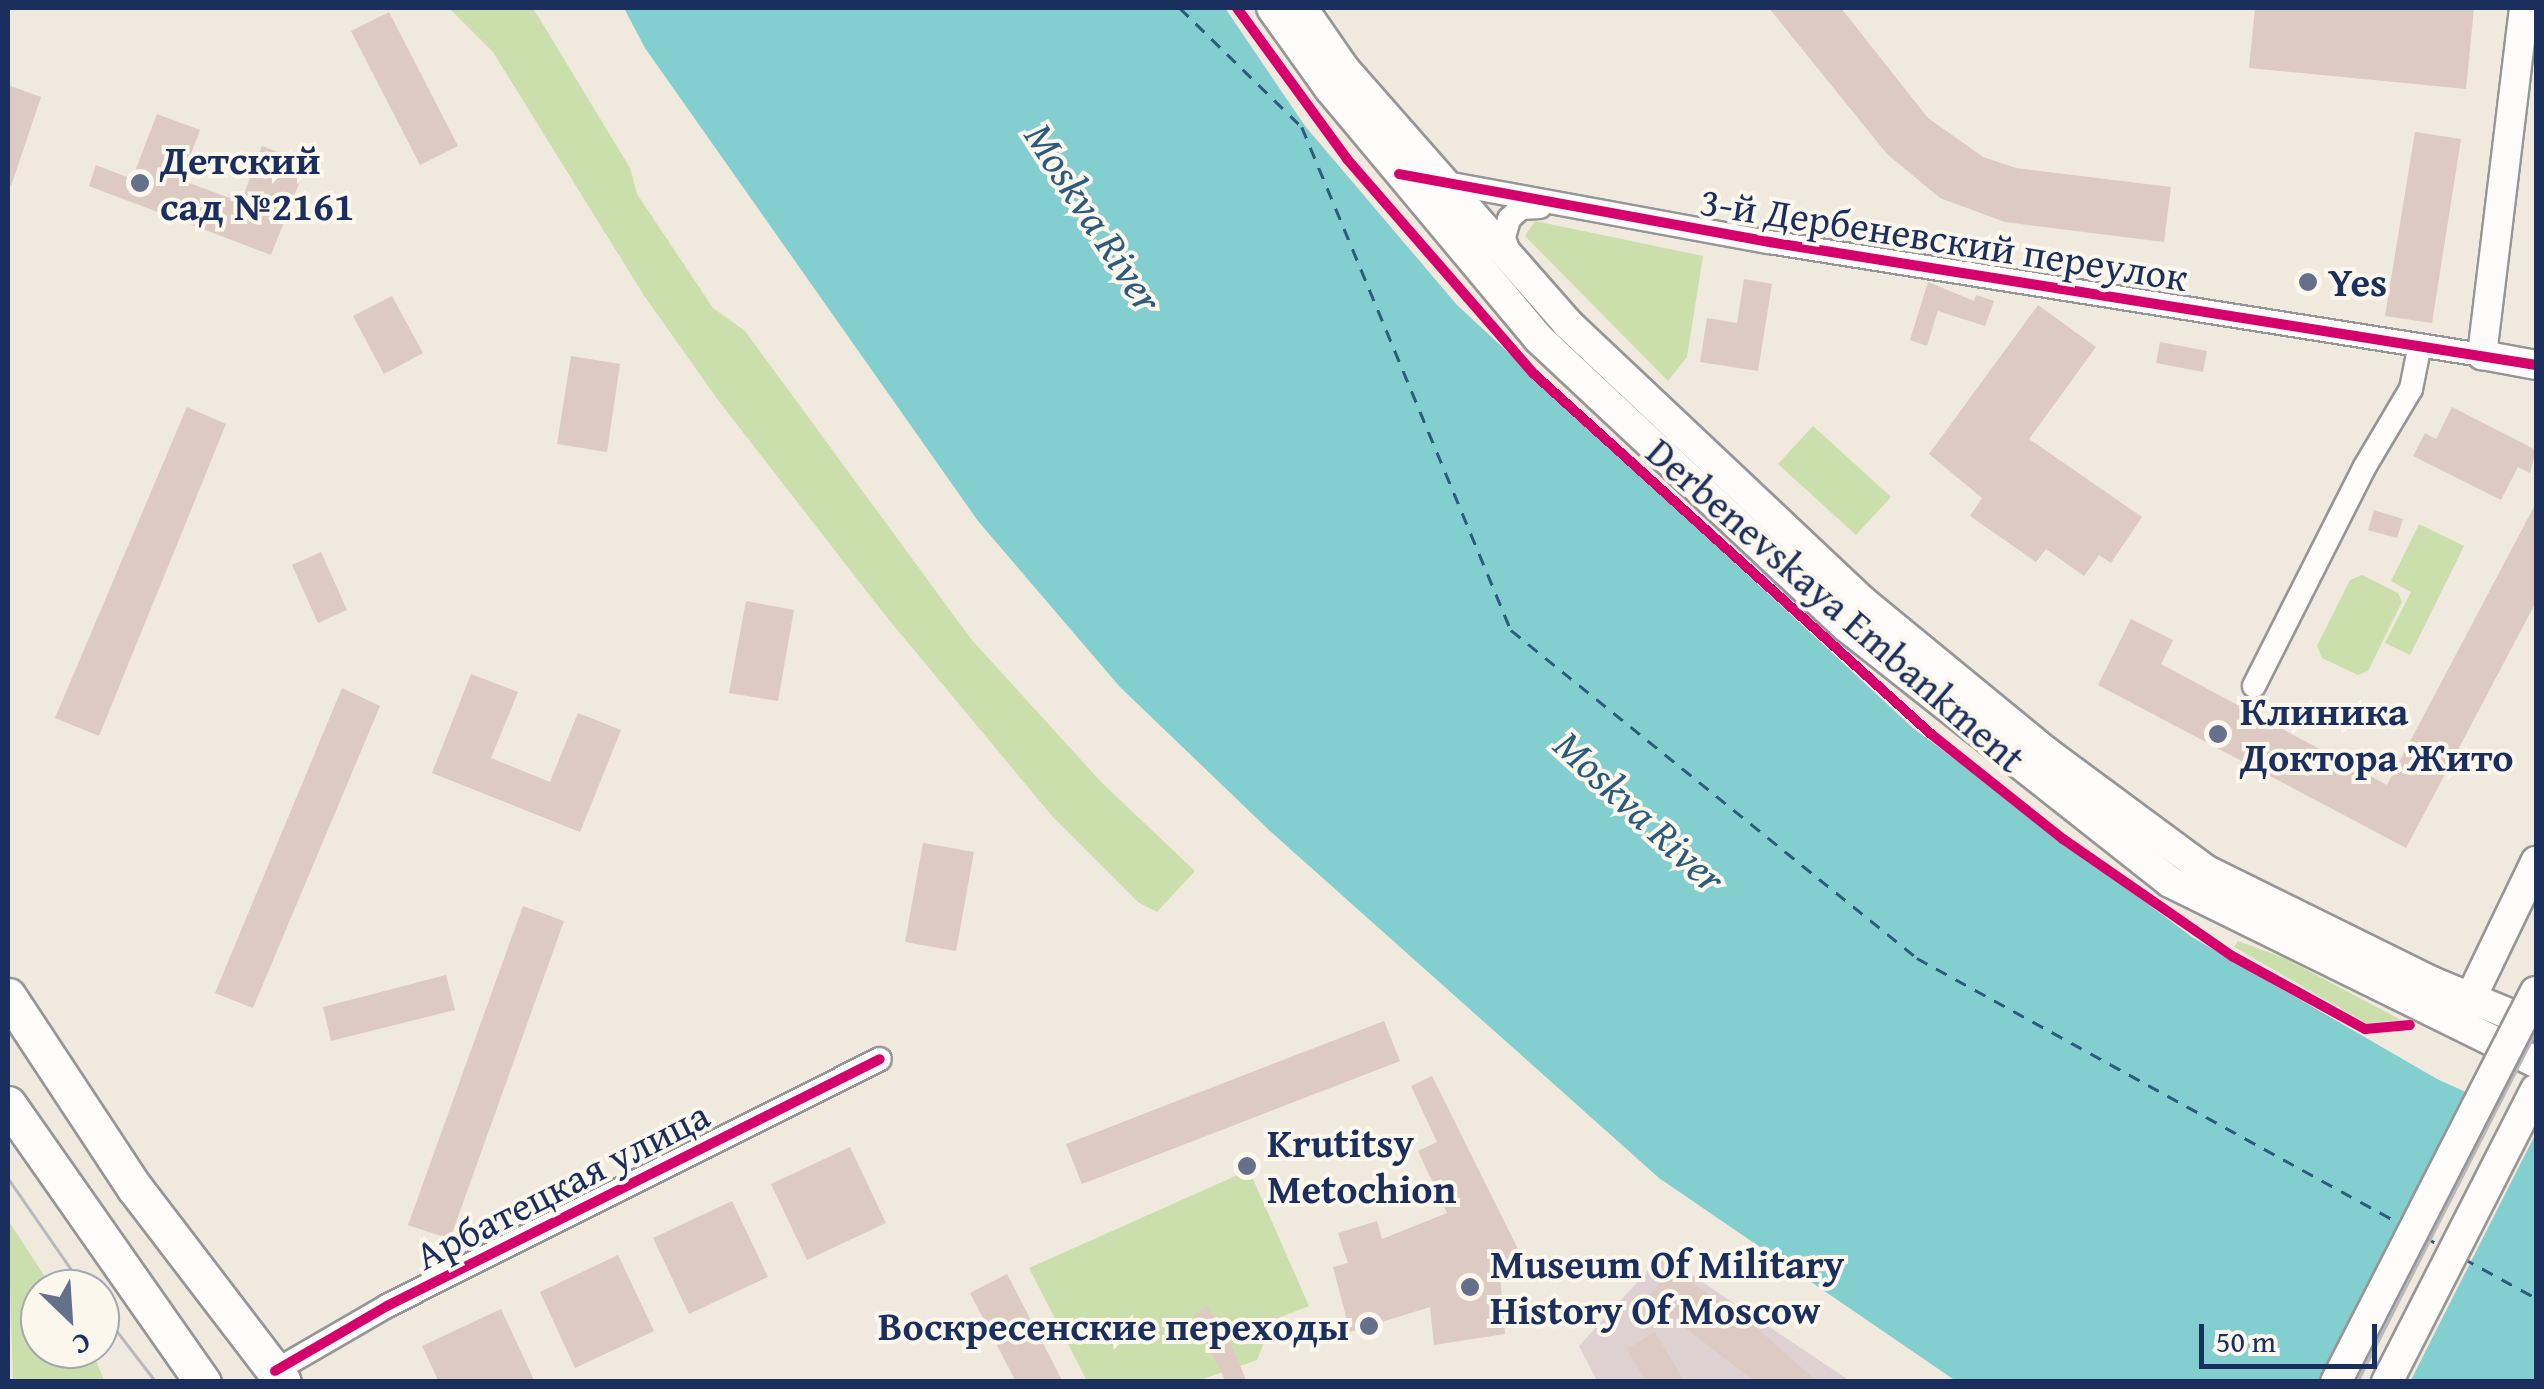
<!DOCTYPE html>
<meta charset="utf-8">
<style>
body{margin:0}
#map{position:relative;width:2544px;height:1389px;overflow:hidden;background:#efe9de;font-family:"Gentium Book Plus",serif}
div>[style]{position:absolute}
.industrial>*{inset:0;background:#dfd1d1}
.green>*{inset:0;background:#cadfab}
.water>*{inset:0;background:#83cecf}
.pier>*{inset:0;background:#efe9de}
.ferry>*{height:2.5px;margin-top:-1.25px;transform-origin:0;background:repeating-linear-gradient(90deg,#2c5b7e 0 12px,transparent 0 22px)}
.building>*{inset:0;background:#ddcac3}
.roads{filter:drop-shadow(2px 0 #969698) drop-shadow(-2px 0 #969698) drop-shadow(0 2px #969698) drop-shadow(0 -2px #969698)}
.minor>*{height:22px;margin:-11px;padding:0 11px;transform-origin:11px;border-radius:11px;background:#fdfcfa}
.tertiary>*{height:28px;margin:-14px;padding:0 14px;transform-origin:14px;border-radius:14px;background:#fdfcfa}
.secondary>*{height:30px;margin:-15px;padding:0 15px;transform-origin:15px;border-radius:15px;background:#fdfcfa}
.primary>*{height:35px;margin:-17.5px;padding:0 17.5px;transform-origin:17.5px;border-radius:17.5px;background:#fdfcfa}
.tram>*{height:2.5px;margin:-1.25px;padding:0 1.25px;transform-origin:1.25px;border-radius:1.25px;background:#b7b9bc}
.bridges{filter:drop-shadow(2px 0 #969698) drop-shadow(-2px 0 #969698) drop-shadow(0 2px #969698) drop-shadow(0 -2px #969698)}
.secondary-bridge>*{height:30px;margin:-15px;padding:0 15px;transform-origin:15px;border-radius:15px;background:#fdfcfa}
.cycleway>*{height:10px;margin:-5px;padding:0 5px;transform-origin:5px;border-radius:5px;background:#d6006c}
.dots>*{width:28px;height:28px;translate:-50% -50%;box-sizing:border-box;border:5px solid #fbf7ec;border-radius:50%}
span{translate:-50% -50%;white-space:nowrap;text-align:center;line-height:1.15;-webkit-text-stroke:8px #fbf7ec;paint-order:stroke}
.poi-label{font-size:40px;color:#1b2f5e;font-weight:700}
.left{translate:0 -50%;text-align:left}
.right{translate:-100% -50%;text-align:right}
.street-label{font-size:40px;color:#1b2f5e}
.water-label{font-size:42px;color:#2c5b7e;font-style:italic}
.frame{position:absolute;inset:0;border:10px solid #1b2f5e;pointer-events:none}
.north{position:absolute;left:20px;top:1269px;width:100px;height:100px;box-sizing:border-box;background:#fbf7ec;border:2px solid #a1a7b3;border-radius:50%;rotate:155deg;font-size:28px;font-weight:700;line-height:40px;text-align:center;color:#1b2f5e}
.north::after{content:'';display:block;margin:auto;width:35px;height:45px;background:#65708b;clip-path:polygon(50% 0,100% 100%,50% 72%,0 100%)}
.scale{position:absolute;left:2199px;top:1324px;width:178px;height:45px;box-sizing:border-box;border:5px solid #1b2f5e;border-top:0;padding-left:12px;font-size:30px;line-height:35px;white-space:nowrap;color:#1b2f5e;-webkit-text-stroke:8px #fbf7ec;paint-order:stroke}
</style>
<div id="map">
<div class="industrial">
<div style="clip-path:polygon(1662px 1255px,1850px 1381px,1597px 1381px,1579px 1346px)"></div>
</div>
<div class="green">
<div style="clip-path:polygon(449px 8px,533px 8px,630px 168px,637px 194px,713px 308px,745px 331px,971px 639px,1103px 784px,1195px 871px,1157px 912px,1138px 902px,1052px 816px,885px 615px,718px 400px,643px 294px,493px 52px)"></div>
<div style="clip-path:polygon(1535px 221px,1703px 256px,1687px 357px,1668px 381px,1525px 236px)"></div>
<div style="clip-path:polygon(1813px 426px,1891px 497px,1856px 535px,1778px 464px)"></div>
<div style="clip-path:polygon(2419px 524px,2464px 546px,2410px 655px,2385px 643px,2411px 592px,2391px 581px)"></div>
<div style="clip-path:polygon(2362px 575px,2398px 593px,2402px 602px,2368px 671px,2358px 675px,2322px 658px,2317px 646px,2350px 580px)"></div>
<div style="clip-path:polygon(2238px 941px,2284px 958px,2401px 1020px,2366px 1023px,2234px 947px)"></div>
<div style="clip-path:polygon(1249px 1170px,1309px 1306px,1273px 1320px,1257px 1360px,1197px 1381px,1087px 1381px,1029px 1268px)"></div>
<div style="clip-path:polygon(8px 1220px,53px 1289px,40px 1289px,40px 1349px,92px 1349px,104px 1381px,13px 1381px)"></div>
</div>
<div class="water">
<div style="clip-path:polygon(624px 8px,1225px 8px,1305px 126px,1457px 305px,1913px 728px,2192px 937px,2437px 1079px,2536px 1124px,2536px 1381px,1956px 1381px,1659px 1178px,1270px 831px,1120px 687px,978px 521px,645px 48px)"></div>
</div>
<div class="pier">
<div style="clip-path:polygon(2473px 1090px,2536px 1118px,2536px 1133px,2410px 1382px,2325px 1381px)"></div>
</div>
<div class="ferry">
<div style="left:1180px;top:8px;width:170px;rotate:44.3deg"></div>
<div style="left:1302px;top:127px;width:545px;rotate:67.44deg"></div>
<div style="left:1511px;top:630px;width:522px;rotate:38.93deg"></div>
<div style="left:1917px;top:958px;width:550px;rotate:28.8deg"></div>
<div style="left:2424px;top:1236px;width:17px;rotate:31deg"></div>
<div style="left:2463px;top:1258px;width:83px;rotate:28.7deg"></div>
</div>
<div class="building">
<div style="clip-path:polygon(1769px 8px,1841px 8px,1928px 118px,1983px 157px,2016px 168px,2171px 187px,2164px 242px,2005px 222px,1940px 198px,1887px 154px)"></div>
<div style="clip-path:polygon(2255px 8px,2474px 8px,2466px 89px,2249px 68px)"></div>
<div style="clip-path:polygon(389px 12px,458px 146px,420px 165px,351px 31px)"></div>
<div style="clip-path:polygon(8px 85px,41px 97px,11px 186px,8px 185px)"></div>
<div style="clip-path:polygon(157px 114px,200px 130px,181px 180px,241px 202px,262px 146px,307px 163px,271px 255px,89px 186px,96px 165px,132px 179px)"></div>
<div style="clip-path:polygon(2415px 132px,2461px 139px,2432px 323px,2385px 316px)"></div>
<div style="clip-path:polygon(1744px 279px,1772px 284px,1758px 371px,1700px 362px,1707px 318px,1737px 323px)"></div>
<div style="clip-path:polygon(1928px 282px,1974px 301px,1976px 295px,1994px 301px,1985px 326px,1938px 311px,1940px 304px,1927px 346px,1910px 340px)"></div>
<div style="clip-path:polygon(392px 296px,423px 353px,384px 374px,353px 316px)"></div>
<div style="clip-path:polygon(2038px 305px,2096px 347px,2029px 439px,2142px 517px,2111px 563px,2099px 555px,2084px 576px,2046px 549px,2036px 562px,1970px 516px,1982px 498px,1929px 454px)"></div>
<div style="clip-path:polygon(2160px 342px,2207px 351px,2203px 372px,2156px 363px)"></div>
<div style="clip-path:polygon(571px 356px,620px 364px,607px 452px,557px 444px)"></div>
<div style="clip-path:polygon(187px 407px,226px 424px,99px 736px,55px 718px)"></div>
<div style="clip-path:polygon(2452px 407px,2536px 450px,2530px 473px,2518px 467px,2501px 500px,2413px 456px,2425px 433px,2436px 439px)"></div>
<div style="clip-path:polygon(2536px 503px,2536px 602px,2406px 848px,2098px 685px,2131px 619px,2173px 640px,2161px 664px,2387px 785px)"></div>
<div style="clip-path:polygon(2374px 510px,2403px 519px,2397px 538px,2368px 530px)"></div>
<div style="clip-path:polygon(321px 552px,347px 610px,318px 623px,292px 565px)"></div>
<div style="clip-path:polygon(746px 601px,794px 610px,778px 701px,729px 693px)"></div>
<div style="clip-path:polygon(471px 674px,518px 692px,491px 758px,550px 782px,578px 713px,621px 730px,580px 832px,432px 773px)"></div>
<div style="clip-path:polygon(342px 688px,380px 706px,253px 1008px,215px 993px)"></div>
<div style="clip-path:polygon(923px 843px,974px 852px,956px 951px,905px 942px)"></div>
<div style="clip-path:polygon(523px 906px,564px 921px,450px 1239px,408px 1225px)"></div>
<div style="clip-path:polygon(446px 975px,455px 1010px,331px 1041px,323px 1007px)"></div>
<div style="clip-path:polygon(1384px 1021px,1400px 1061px,1082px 1184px,1066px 1144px)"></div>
<div style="clip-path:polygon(1432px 1076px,1525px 1263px,1500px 1275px,1505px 1334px,1434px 1345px,1430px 1307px,1350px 1332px,1333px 1267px,1348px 1263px,1338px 1233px,1377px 1221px,1382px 1239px,1447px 1213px,1418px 1151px,1437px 1142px,1411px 1086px)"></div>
<div style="clip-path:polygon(850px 1147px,886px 1223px,807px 1260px,771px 1184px)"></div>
<div style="clip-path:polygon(732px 1201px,768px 1277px,689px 1314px,653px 1238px)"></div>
<div style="clip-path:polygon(618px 1255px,654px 1331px,575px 1368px,540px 1292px)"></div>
<div style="clip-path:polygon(1672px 1268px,1760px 1331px,1818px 1382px,1756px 1382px,1647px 1299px)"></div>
<div style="clip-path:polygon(1007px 1274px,1063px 1382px,1016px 1382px,970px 1293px)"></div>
<div style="clip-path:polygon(1207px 1307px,1226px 1333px,1247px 1382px,1226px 1382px,1193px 1315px)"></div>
<div style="clip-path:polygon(501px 1309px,535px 1382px,439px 1382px,422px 1346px)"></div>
<div style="clip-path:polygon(1655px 1332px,1685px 1382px,1646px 1382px,1627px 1349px)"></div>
</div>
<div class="roads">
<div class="minor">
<div style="left:1441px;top:182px;width:333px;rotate:10.4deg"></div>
<div style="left:1769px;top:242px;width:722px;rotate:9.01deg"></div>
<div style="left:1511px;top:259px;width:23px;rotate:-108deg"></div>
<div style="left:1504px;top:237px;width:19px;rotate:-74deg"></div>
<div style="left:1509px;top:219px;width:16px;rotate:-43deg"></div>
<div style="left:1521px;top:208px;width:19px;rotate:-3deg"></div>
<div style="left:2254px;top:686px;width:244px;rotate:-63.2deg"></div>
<div style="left:2364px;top:468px;width:92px;rotate:-59.3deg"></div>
<div style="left:2411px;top:389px;width:41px;rotate:-78.7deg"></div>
<div style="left:275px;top:1371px;width:129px;rotate:-30.1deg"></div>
<div style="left:387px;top:1306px;width:551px;rotate:-26.61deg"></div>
</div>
<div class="tertiary">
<div style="left:2524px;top:8px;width:350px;rotate:96.9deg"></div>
<div style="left:2482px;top:355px;width:55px;rotate:10.5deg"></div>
</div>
<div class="secondary">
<div style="left:1272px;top:8px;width:100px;rotate:54.4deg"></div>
<div style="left:1330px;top:89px;width:324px;rotate:50.1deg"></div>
<div style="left:1538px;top:338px;width:422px;rotate:43.1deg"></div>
<div style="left:1846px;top:626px;width:413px;rotate:38.3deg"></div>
<div style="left:2170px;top:882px;width:408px;rotate:26.2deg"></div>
<div style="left:1302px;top:8px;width:75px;rotate:55.3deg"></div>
<div style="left:1345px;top:70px;width:337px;rotate:48.7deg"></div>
<div style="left:1567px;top:323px;width:405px;rotate:43.3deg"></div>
<div style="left:1862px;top:601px;width:239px;rotate:39.4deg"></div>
<div style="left:2047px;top:753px;width:197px;rotate:36.5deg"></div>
<div style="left:2205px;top:870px;width:253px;rotate:26.3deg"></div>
<div style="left:2432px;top:982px;width:113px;rotate:22.5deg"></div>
<div style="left:2463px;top:1014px;width:169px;rotate:-64.3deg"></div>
<div style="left:2387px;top:1382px;width:328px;rotate:-63deg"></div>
</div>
<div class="primary">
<div style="left:8px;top:996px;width:229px;rotate:56.6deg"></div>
<div style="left:134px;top:1187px;width:245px;rotate:52.6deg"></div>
<div style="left:8px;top:1104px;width:340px;rotate:55deg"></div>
</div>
</div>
<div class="tram">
<div style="left:8px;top:1178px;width:135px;rotate:55.3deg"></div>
<div style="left:100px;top:1309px;width:92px;rotate:52.5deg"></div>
<div style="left:2357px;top:1382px;width:395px;rotate:-63deg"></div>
</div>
<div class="bridges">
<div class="secondary-bridge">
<div style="left:2336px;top:1382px;width:438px;rotate:-62.9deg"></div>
</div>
</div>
<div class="cycleway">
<div style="left:1237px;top:8px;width:187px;rotate:53.9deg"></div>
<div style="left:1347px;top:159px;width:285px;rotate:49deg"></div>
<div style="left:1534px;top:374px;width:536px;rotate:42.2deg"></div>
<div style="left:1931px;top:734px;width:169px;rotate:38.5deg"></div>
<div style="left:2063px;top:839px;width:206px;rotate:34.7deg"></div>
<div style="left:2232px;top:956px;width:152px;rotate:28.8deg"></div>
<div style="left:2365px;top:1029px;width:45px;rotate:-5.1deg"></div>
<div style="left:1399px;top:174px;width:376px;rotate:10.4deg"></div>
<div style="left:1769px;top:242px;width:777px;rotate:9.11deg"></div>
<div style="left:275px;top:1371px;width:129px;rotate:-30.1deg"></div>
<div style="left:387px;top:1306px;width:551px;rotate:-26.61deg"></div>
</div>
<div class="dots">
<div style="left:140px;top:183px;background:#65708b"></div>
<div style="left:2308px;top:282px;background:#65708b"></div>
<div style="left:2218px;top:734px;background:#65708b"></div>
<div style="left:1247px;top:1166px;background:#65708b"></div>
<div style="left:1470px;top:1287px;background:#65708b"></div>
<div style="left:1369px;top:1326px;background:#65708b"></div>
</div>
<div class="poi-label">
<span class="left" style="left:160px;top:183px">Детский<br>сад №2161</span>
<span class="left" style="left:2328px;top:282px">Yes</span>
<span class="left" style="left:2240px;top:734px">Клиника<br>Доктора Жито</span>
<span class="left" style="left:1267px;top:1166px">Krutitsy<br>Metochion</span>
<span class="left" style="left:1490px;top:1287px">Museum Of Military<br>History Of Moscow</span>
<span class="right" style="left:1349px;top:1326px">Воскресенские переходы</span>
</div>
<div class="street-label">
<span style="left:1944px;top:239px;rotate:9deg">3-й Дербеневский переулок</span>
<span style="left:1836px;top:605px;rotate:41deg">Derbenevskaya Embankment</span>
<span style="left:562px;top:1185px;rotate:-27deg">Арбатецкая улица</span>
</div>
<div class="water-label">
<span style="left:1094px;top:217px;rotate:57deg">Moskva River</span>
<span style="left:1640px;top:811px;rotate:43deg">Moskva River</span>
</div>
<div class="frame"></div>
<div class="north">С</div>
<div class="scale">50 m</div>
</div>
